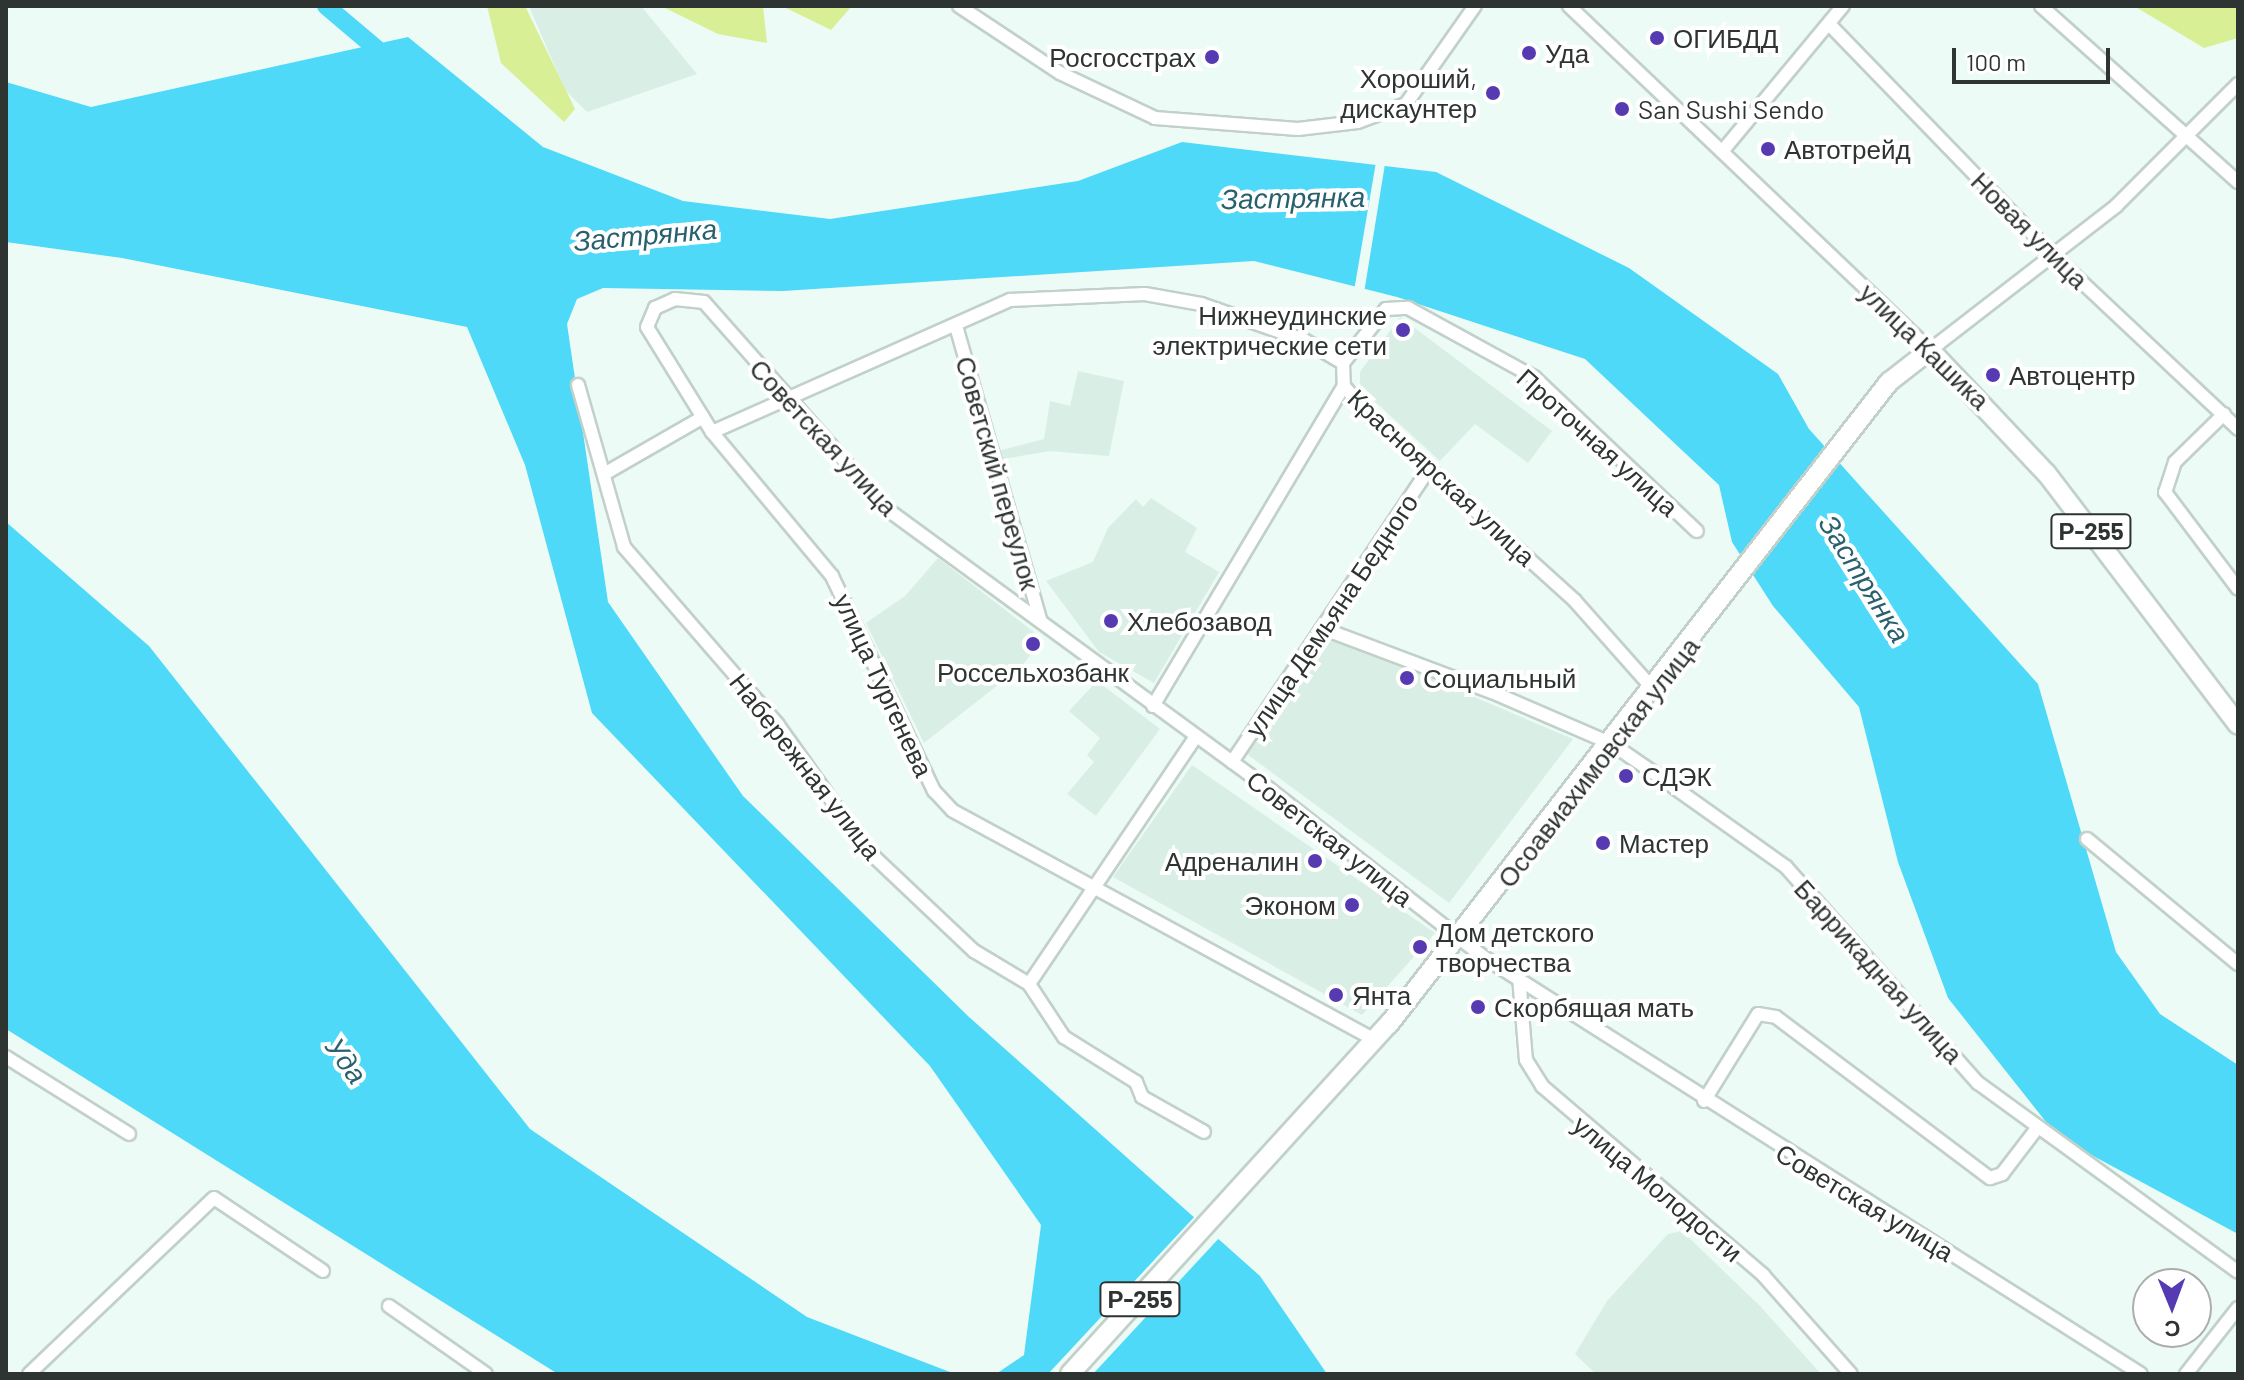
<!DOCTYPE html>
<meta charset="utf-8">
<style>
body{margin:0}
#map{position:relative;width:2244px;height:1380px;overflow:hidden;background:#ecfbf5;font-family:Barlow,sans-serif}
div>[style]{position:absolute}
.built>*{inset:0;background:#d9efe5}
.green>*{inset:0;background:#d8ef95}
.water>*{inset:0;background:#4ed9f8}
.pier>*{inset:0;background:#ecfbf5}
.river>*{height:18px;margin:-9px;padding:0 9px;transform-origin:9px;border-radius:9px;background:#4ed9f8}
.roads{filter:drop-shadow(2px 0 #c2d0ca) drop-shadow(-2px 0 #c2d0ca) drop-shadow(0 2px #c2d0ca) drop-shadow(0 -2px #c2d0ca)}
.minor>*{height:12px;margin:-6px;padding:0 6px;transform-origin:6px;border-radius:6px;background:#fff}
.highway>*{height:18px;margin:-9px;padding:0 9px;transform-origin:9px;border-radius:9px;background:#fff}
.dots>*{width:22px;height:22px;translate:-50% -50%;box-sizing:border-box;border:4px solid #fff;border-radius:50%}
span{translate:-50% -50%;white-space:nowrap;text-align:center;line-height:1.15;-webkit-text-stroke:8px #fff;paint-order:stroke}
.shield-label span{padding:2px 6px;background:#fff;border:2px solid;border-radius:6px;-webkit-text-stroke-width:0}
.shield-label{font-size:24px;color:#2e3431;font-weight:700}
.poi-label{font-size:26px;color:#2e3431}
.left{translate:0 -50%;text-align:left}
.right{translate:-100% -50%;text-align:right}
.street-label{font-size:26px;color:#2e3431}
.water-label{font-size:28px;color:#28606e;font-style:italic}
.frame{position:absolute;inset:0;border:8px solid #2e3431;pointer-events:none}
.north{position:absolute;left:2132px;top:1268px;width:80px;height:80px;box-sizing:border-box;background:#fff;border:2px solid #abaead;border-radius:50%;rotate:179deg;font-size:22px;font-weight:700;line-height:32px;text-align:center;color:#2e3431}
.north::after{content:'';display:block;margin:auto;width:28px;height:36px;background:#563ab2;clip-path:polygon(50% 0,100% 100%,50% 72%,0 100%)}
.scale{position:absolute;left:1952px;top:48px;width:158px;height:36px;box-sizing:border-box;border:4px solid #2e3431;border-top:0;padding-left:10px;font-size:24px;line-height:28px;white-space:nowrap;color:#2e3431;-webkit-text-stroke:6px #fff;paint-order:stroke}
</style>
<div id="map">
<div class="built">
<div style="clip-path:polygon(529px 6px,641px 6px,697px 74px,587px 112px,565px 90px)"></div>
<div style="clip-path:polygon(1400px 317px,1552px 431px,1528px 463px,1475px 424px,1440px 461px,1360px 388px,1360px 372px)"></div>
<div style="clip-path:polygon(1078px 371px,1124px 381px,1109px 456px,1050px 451px,1003px 459px,998px 451px,1044px 439px,1050px 401px,1070px 406px)"></div>
<div style="clip-path:polygon(1151px 498px,1197px 528px,1185px 552px,1219px 572px,1154px 683px,1099px 652px,1046px 581px,1093px 562px,1108px 528px,1136px 499px,1143px 507px)"></div>
<div style="clip-path:polygon(938px 558px,1043px 639px,1021px 667px,924px 743px,866px 623px,905px 596px)"></div>
<div style="clip-path:polygon(1331px 636px,1573px 739px,1449px 903px,1244px 752px)"></div>
<div style="clip-path:polygon(1097px 681px,1160px 729px,1096px 816px,1067px 794px,1094px 762px,1087px 755px,1100px 738px,1069px 711px)"></div>
<div style="clip-path:polygon(1192px 765px,1435px 933px,1362px 1015px,1113px 877px)"></div>
<div style="clip-path:polygon(1682px 1231px,1761px 1307px,1821px 1374px,1596px 1374px,1575px 1354px,1607px 1301px,1668px 1234px)"></div>
</div>
<div class="green">
<div style="clip-path:polygon(487px 6px,525px 6px,575px 109px,564px 122px,501px 63px)"></div>
<div style="clip-path:polygon(661px 6px,763px 6px,767px 43px,718px 34px)"></div>
<div style="clip-path:polygon(782px 6px,852px 6px,831px 30px)"></div>
<div style="clip-path:polygon(2134px 6px,2238px 6px,2238px 38px,2204px 48px)"></div>
</div>
<div class="water">
<div style="clip-path:polygon(408px 37px,543px 147px,683px 201px,830px 219px,1078px 181px,1182px 142px,1436px 172px,1629px 268px,1778px 374px,1809px 429px,2038px 684px,2116px 952px,2160px 1014px,2238px 1065px,2238px 1234px,2058px 1137px,1948px 998px,1898px 862px,1859px 707px,1773px 606px,1732px 542px,1719px 485px,1585px 359px,1397px 297px,1254px 261px,783px 291px,603px 288px,577px 299px,567px 324px,608px 602px,743px 796px,969px 1017px,1260px 1276px,1327px 1374px,996px 1374px,1024px 1355px,1041px 1225px,930px 1066px,592px 713px,525px 465px,467px 327px,122px 258px,6px 242px,6px 82px,91px 107px)"></div>
<div style="clip-path:polygon(6px 522px,149px 646px,530px 1129px,807px 1317px,955px 1374px,558px 1374px,6px 1029px)"></div>
</div>
<div class="pier">
<div style="clip-path:polygon(1376px 162px,1385px 164px,1364px 293px,1354px 291px)"></div>
<div style="clip-path:polygon(1197px 1214px,1221px 1236px,1093px 1374px,1048px 1374px)"></div>
</div>
<div class="river">
<div style="left:326px;top:6px;width:85px;rotate:40.2deg"></div>
</div>
<div class="roads">
<div class="minor">
<div style="left:959px;top:6px;width:121px;rotate:33.6deg"></div>
<div style="left:1060px;top:73px;width:105px;rotate:25.3deg"></div>
<div style="left:1155px;top:118px;width:143px;rotate:4.4deg"></div>
<div style="left:1298px;top:129px;width:60px;rotate:-6.7deg"></div>
<div style="left:1358px;top:122px;width:51px;rotate:-20.6deg"></div>
<div style="left:1406px;top:104px;width:120px;rotate:-54.9deg"></div>
<div style="left:1569px;top:6px;width:499px;rotate:43.6deg"></div>
<div style="left:1930px;top:350px;width:235px;rotate:-37.7deg"></div>
<div style="left:2116px;top:206px;width:173px;rotate:-45deg"></div>
<div style="left:2041px;top:6px;width:264px;rotate:41.8deg"></div>
<div style="left:1829px;top:24px;width:322px;rotate:45.9deg"></div>
<div style="left:2053px;top:255px;width:254px;rotate:43.2deg"></div>
<div style="left:1725px;top:148px;width:185px;rotate:-50.3deg"></div>
<div style="left:956px;top:326px;width:305px;rotate:74deg"></div>
<div style="left:1343px;top:363px;width:69px;rotate:-51.5deg"></div>
<div style="left:1386px;top:309px;width:22px;rotate:-3deg"></div>
<div style="left:1408px;top:308px;width:144px;rotate:28.7deg"></div>
<div style="left:1534px;top:377px;width:224px;rotate:43.4deg"></div>
<div style="left:578px;top:385px;width:168px;rotate:74.1deg"></div>
<div style="left:624px;top:547px;width:235px;rotate:49.1deg"></div>
<div style="left:778px;top:725px;width:152px;rotate:54.6deg"></div>
<div style="left:866px;top:849px;width:149px;rotate:43.4deg"></div>
<div style="left:974px;top:951px;width:64px;rotate:31deg"></div>
<div style="left:1029px;top:984px;width:64px;rotate:56.6deg"></div>
<div style="left:1064px;top:1037px;width:85px;rotate:32deg"></div>
<div style="left:1136px;top:1082px;width:16px;rotate:68deg"></div>
<div style="left:1142px;top:1097px;width:71px;rotate:29.4deg"></div>
<div style="left:2224px;top:414px;width:69px;rotate:135.6deg"></div>
<div style="left:2175px;top:462px;width:32px;rotate:108deg"></div>
<div style="left:2165px;top:492px;width:121px;rotate:53deg"></div>
<div style="left:712px;top:432px;width:326px;rotate:-23.9deg"></div>
<div style="left:1010px;top:300px;width:135px;rotate:-2.5deg"></div>
<div style="left:1145px;top:294px;width:57px;rotate:10.1deg"></div>
<div style="left:1201px;top:304px;width:109px;rotate:19.3deg"></div>
<div style="left:1304px;top:340px;width:45px;rotate:30.5deg"></div>
<div style="left:1343px;top:363px;width:23px;rotate:88deg"></div>
<div style="left:1344px;top:386px;width:33px;rotate:50deg"></div>
<div style="left:1365px;top:411px;width:283px;rotate:42.1deg"></div>
<div style="left:1575px;top:601px;width:119px;rotate:48.4deg"></div>
<div style="left:604px;top:474px;width:114px;rotate:-29.9deg"></div>
<div style="left:1324px;top:629px;width:179px;rotate:20.6deg"></div>
<div style="left:1492px;top:692px;width:131px;rotate:23.4deg"></div>
<div style="left:1612px;top:744px;width:55px;rotate:34.6deg"></div>
<div style="left:1657px;top:775px;width:158px;rotate:35.5deg"></div>
<div style="left:1786px;top:867px;width:289px;rotate:48.4deg"></div>
<div style="left:1978px;top:1083px;width:321px;rotate:36deg"></div>
<div style="left:1153px;top:706px;width:373px;rotate:-59.2deg"></div>
<div style="left:1232px;top:762px;width:355px;rotate:-56.1deg"></div>
<div style="left:2087px;top:839px;width:196px;rotate:39.6deg"></div>
<div style="left:1519px;top:977px;width:83px;rotate:85.2deg"></div>
<div style="left:1526px;top:1060px;width:31px;rotate:58deg"></div>
<div style="left:1542px;top:1086px;width:291px;rotate:40.5deg"></div>
<div style="left:1763px;top:1275px;width:132px;rotate:48.4deg"></div>
<div style="left:1029px;top:984px;width:299px;rotate:-56deg"></div>
<div style="left:1375px;top:1040px;width:481px;rotate:-151.5deg"></div>
<div style="left:952px;top:810px;width:26px;rotate:-133deg"></div>
<div style="left:934px;top:791px;width:238px;rotate:-115.4deg"></div>
<div style="left:832px;top:576px;width:187px;rotate:-129.8deg"></div>
<div style="left:712px;top:432px;width:123px;rotate:-121.8deg"></div>
<div style="left:647px;top:327px;width:21px;rotate:-67deg"></div>
<div style="left:655px;top:308px;width:22px;rotate:-24deg"></div>
<div style="left:675px;top:299px;width:29px;rotate:6deg"></div>
<div style="left:704px;top:302px;width:278px;rotate:48.5deg"></div>
<div style="left:888px;top:510px;width:471px;rotate:36.2deg"></div>
<div style="left:1268px;top:788px;width:272px;rotate:38.1deg"></div>
<div style="left:1482px;top:956px;width:780px;rotate:32.39deg"></div>
<div style="left:6px;top:1057px;width:145px;rotate:32deg"></div>
<div style="left:1704px;top:1101px;width:102px;rotate:-58.2deg"></div>
<div style="left:1758px;top:1014px;width:18px;rotate:9deg"></div>
<div style="left:1776px;top:1017px;width:268px;rotate:37deg"></div>
<div style="left:1990px;top:1178px;width:13px;rotate:-18deg"></div>
<div style="left:2002px;top:1174px;width:59px;rotate:-52.5deg"></div>
<div style="left:389px;top:1306px;width:118px;rotate:35deg"></div>
<div style="left:29px;top:1374px;width:255px;rotate:-43.6deg"></div>
<div style="left:214px;top:1198px;width:131px;rotate:33.8deg"></div>
<div style="left:2186px;top:1374px;width:84px;rotate:-51.8deg"></div>
</div>
<div class="highway">
<div style="left:1070px;top:1374px;width:474px;rotate:-47.7deg"></div>
<div style="left:1389px;top:1024px;width:814px;rotate:-52.09deg"></div>
<div style="left:1889px;top:382px;width:52px;rotate:-38deg"></div>
<div style="left:1930px;top:350px;width:170px;rotate:46.7deg"></div>
<div style="left:2047px;top:474px;width:315px;rotate:52.7deg"></div>
</div>
</div>
<div class="dots">
<div style="left:1657px;top:38px;background:#563ab2"></div>
<div style="left:1529px;top:53px;background:#563ab2"></div>
<div style="left:1212px;top:57px;background:#563ab2"></div>
<div style="left:1493px;top:93px;background:#563ab2"></div>
<div style="left:1622px;top:109px;background:#563ab2"></div>
<div style="left:1768px;top:149px;background:#563ab2"></div>
<div style="left:1403px;top:330px;background:#563ab2"></div>
<div style="left:1993px;top:375px;background:#563ab2"></div>
<div style="left:1111px;top:621px;background:#563ab2"></div>
<div style="left:1033px;top:644px;background:#563ab2"></div>
<div style="left:1407px;top:678px;background:#563ab2"></div>
<div style="left:1626px;top:776px;background:#563ab2"></div>
<div style="left:1603px;top:843px;background:#563ab2"></div>
<div style="left:1315px;top:861px;background:#563ab2"></div>
<div style="left:1352px;top:905px;background:#563ab2"></div>
<div style="left:1420px;top:947px;background:#563ab2"></div>
<div style="left:1336px;top:995px;background:#563ab2"></div>
<div style="left:1478px;top:1007px;background:#563ab2"></div>
</div>
<div class="shield-label">
<span style="left:2091px;top:531px">Р-255</span>
<span style="left:1140px;top:1299px">Р-255</span>
</div>
<div class="poi-label">
<span class="left" style="left:1673px;top:38px">ОГИБДД</span>
<span class="left" style="left:1545px;top:53px">Уда</span>
<span class="right" style="left:1196px;top:57px">Росгосстрах</span>
<span class="right" style="left:1477px;top:93px">Хороший,<br>дискаунтер</span>
<span class="left" style="left:1638px;top:109px">San Sushi Sendo</span>
<span class="left" style="left:1784px;top:149px">Автотрейд</span>
<span class="right" style="left:1387px;top:330px">Нижнеудинские<br>электрические сети</span>
<span class="left" style="left:2009px;top:375px">Автоцентр</span>
<span class="left" style="left:1127px;top:621px">Хлебозавод</span>
<span style="left:1033px;top:672px">Россельхозбанк</span>
<span class="left" style="left:1423px;top:678px">Социальный</span>
<span class="left" style="left:1642px;top:776px">СДЭК</span>
<span class="left" style="left:1619px;top:843px">Мастер</span>
<span class="right" style="left:1299px;top:861px">Адреналин</span>
<span class="right" style="left:1336px;top:905px">Эконом</span>
<span class="left" style="left:1436px;top:947px">Дом детского<br>творчества</span>
<span class="left" style="left:1352px;top:995px">Янта</span>
<span class="left" style="left:1494px;top:1007px">Скорбящая мать</span>
</div>
<div class="street-label">
<span style="left:2030px;top:230px;rotate:45deg">Новая улица</span>
<span style="left:1925px;top:346px;rotate:44deg">улица Кашика</span>
<span style="left:824px;top:437px;rotate:47deg">Советская улица</span>
<span style="left:1598px;top:442px;rotate:42deg">Проточная улица</span>
<span style="left:998px;top:473px;rotate:74deg">Советский переулок</span>
<span style="left:1442px;top:477px;rotate:43deg">Красноярская улица</span>
<span style="left:1331px;top:615px;rotate:-56deg">улица Демьяна Бедного</span>
<span style="left:884px;top:685px;rotate:65deg">улица Тургенева</span>
<span style="left:1598px;top:762px;rotate:-52deg">Осоавиахимовская улица</span>
<span style="left:806px;top:766px;rotate:52deg">Набережная улица</span>
<span style="left:1330px;top:838px;rotate:38deg">Советская улица</span>
<span style="left:1879px;top:971px;rotate:48deg">Баррикадная улица</span>
<span style="left:1658px;top:1188px;rotate:40deg">улица Молодости</span>
<span style="left:1865px;top:1202px;rotate:31deg">Советская улица</span>
</div>
<div class="water-label">
<span style="left:1293px;top:197px;rotate:-1deg">Застрянка</span>
<span style="left:645px;top:234px;rotate:-5deg">Застрянка</span>
<span style="left:1865px;top:578px;rotate:58deg">Застрянка</span>
<span style="left:347px;top:1060px;rotate:54deg">Уда</span>
</div>
<div class="frame"></div>
<div class="north">С</div>
<div class="scale">100 m</div>
</div>
